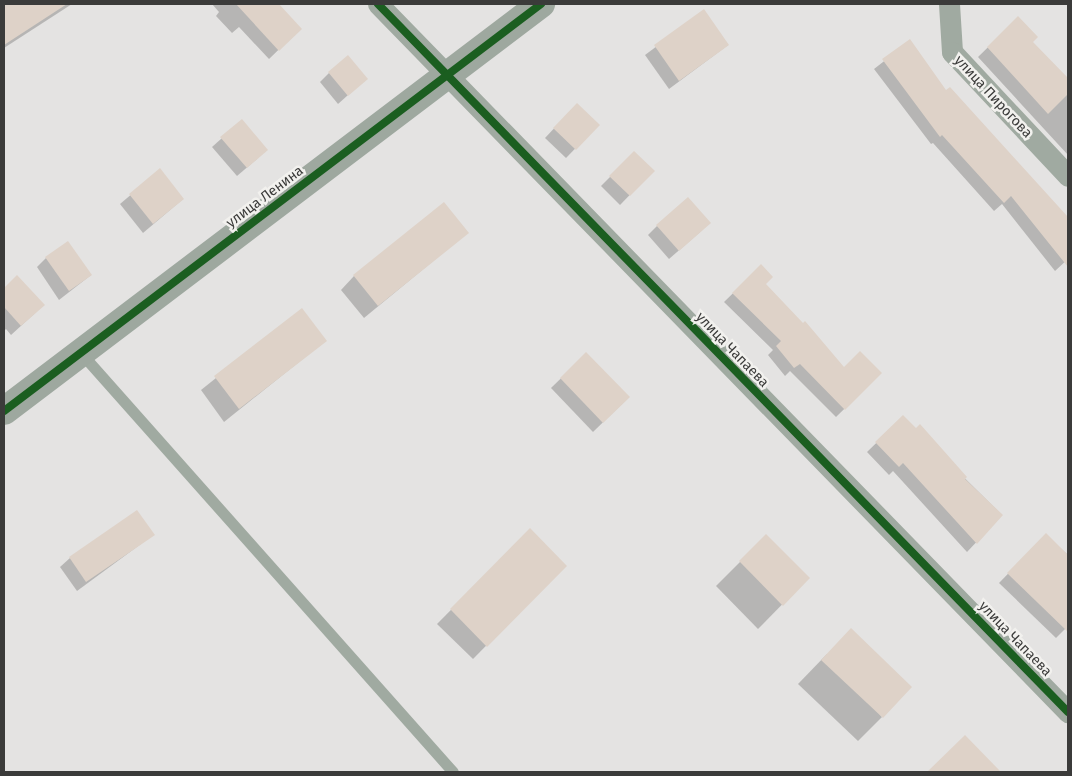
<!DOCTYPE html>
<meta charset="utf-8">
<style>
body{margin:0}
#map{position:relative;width:1072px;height:776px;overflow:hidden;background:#e4e3e2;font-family:"Fira Sans",sans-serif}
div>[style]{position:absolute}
.shadow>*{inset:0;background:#0003}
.building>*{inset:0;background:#ded2c8}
.lane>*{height:11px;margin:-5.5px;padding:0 5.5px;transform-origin:5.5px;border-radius:5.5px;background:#a0aaa1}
.street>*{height:21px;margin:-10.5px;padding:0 10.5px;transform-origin:10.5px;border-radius:10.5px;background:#a0aaa1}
.secondary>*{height:28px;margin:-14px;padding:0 14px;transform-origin:14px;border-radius:14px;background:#9ea89f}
.cycleway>*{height:8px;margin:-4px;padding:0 4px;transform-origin:4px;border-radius:4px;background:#1b5e20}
span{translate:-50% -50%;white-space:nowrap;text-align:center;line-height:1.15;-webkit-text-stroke:5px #f2f1ee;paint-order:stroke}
.street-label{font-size:14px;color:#3b3b3a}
.frame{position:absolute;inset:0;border:5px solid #3b3b3a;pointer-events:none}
</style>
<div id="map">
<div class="shadow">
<div style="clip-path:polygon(10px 4px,72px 4px,4px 48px,4px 8px)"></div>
<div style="clip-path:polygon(212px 4px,273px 4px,300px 29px,269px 59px,239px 27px,232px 33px,216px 16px,219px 12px)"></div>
<div style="clip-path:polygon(704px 11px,728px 45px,669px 89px,645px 55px)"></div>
<div style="clip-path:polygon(1018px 18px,1032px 42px,1068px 80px,1068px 155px,978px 57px)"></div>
<div style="clip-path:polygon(910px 41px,946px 92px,950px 88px,1068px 219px,1068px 259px,1055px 271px,1002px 204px,994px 211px,933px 143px,931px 144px,874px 69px)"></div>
<div style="clip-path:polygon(329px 73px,366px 79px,338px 104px,320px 82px)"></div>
<div style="clip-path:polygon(577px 104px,598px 125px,566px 158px,545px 138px)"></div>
<div style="clip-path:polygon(241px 121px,257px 159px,237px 176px,212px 147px)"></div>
<div style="clip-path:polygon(634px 153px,653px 171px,620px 205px,601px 186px)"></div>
<div style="clip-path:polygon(160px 170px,183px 199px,143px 233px,120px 204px)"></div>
<div style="clip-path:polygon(657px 226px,700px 232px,669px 259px,648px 235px)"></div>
<div style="clip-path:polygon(467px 233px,364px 318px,341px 290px,354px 276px)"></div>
<div style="clip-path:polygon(46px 258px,91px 275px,59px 300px,37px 267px)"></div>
<div style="clip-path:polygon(761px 266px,765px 284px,844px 369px,881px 373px,836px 417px,790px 371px,785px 376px,768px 355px,773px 350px,724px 302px)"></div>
<div style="clip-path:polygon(17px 277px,34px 314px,11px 335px,6px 329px,4px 331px,4px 289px)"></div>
<div style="clip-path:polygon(301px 310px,325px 341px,224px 422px,201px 390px)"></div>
<div style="clip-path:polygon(586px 354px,629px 397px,593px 432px,551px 388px)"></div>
<div style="clip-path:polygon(903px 417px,1002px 515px,967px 552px,893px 471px,889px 475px,867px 452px)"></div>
<div style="clip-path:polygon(530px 530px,565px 566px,473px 659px,437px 624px)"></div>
<div style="clip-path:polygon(153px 535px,77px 591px,60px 567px,70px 558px)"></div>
<div style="clip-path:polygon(1046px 535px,1068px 555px,1068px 626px,1056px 638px,999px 583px)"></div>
<div style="clip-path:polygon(766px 536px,808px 578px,758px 629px,716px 586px)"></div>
<div style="clip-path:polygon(827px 654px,882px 717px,858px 741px,798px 684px)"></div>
<div style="clip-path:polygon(965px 737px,999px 772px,928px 772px,933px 768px)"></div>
</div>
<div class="building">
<div style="clip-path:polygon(4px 4px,67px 4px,4px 45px)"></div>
<div style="clip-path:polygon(236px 4px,279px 4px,302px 29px,279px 51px)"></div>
<div style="clip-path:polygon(704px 9px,729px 45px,679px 81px,654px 45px)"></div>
<div style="clip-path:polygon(1018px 16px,1038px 37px,1033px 42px,1068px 78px,1068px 94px,1048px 114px,987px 47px)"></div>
<div style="clip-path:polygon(910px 39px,946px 90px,950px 87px,1068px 217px,1068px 267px,1011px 196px,1004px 203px,942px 135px,940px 137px,882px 59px)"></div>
<div style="clip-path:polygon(348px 55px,368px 79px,348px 96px,328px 72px)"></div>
<div style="clip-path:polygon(577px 103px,600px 125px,576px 150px,553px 128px)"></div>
<div style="clip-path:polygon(242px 119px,268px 150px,247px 168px,220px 137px)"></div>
<div style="clip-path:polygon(634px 151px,655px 171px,630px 196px,609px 176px)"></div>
<div style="clip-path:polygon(160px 168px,184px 199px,153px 224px,129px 194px)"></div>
<div style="clip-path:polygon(688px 197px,711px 223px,679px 251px,656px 225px)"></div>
<div style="clip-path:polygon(444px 202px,469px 233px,378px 306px,353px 275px)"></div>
<div style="clip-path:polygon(68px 241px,92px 275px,69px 291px,45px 257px)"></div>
<div style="clip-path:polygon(761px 264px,773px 277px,766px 284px,803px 323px,805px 321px,844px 367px,860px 351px,882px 373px,845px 410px,800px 364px,794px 368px,776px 346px,781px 341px,732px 293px)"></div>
<div style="clip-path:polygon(17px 275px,45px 305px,21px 326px,4px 307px,4px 288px)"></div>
<div style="clip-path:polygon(302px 308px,327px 341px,239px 409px,214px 376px)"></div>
<div style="clip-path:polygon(586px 352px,630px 397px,603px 423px,560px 378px)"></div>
<div style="clip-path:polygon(903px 415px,916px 428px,920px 424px,967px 477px,965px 479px,1003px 515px,977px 544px,903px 463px,899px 467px,875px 442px)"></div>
<div style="clip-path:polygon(137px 510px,155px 535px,86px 582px,69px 557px)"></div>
<div style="clip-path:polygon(530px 528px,567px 566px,487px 647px,450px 609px)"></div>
<div style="clip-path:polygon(1046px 533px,1068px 555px,1068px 632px,1007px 573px)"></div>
<div style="clip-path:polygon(766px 534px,810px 578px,783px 606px,739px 561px)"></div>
<div style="clip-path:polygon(851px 628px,912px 687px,883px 718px,821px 660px)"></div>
<div style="clip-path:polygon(965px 735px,1001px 772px,927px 772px)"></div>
</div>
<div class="lane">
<div style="left:81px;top:353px;width:560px;rotate:48.4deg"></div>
</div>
<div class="street">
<div style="left:378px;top:4px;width:989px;rotate:45.74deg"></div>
<div style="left:949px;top:4px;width:48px;rotate:86.4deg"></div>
<div style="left:952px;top:52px;width:170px;rotate:46.9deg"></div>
</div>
<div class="secondary">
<div style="left:4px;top:411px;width:674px;rotate:-37.16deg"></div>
</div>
<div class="cycleway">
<div style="left:378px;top:4px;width:989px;rotate:45.74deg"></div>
<div style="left:4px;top:411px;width:674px;rotate:-37.16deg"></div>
</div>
<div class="street-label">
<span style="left:993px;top:97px;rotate:47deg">улица Пирогова</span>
<span style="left:265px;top:197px;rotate:-37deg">улица Ленина</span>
<span style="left:732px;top:350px;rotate:46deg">улица Чапаева</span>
<span style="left:1015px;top:639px;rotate:46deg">улица Чапаева</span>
</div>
<div class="frame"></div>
</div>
